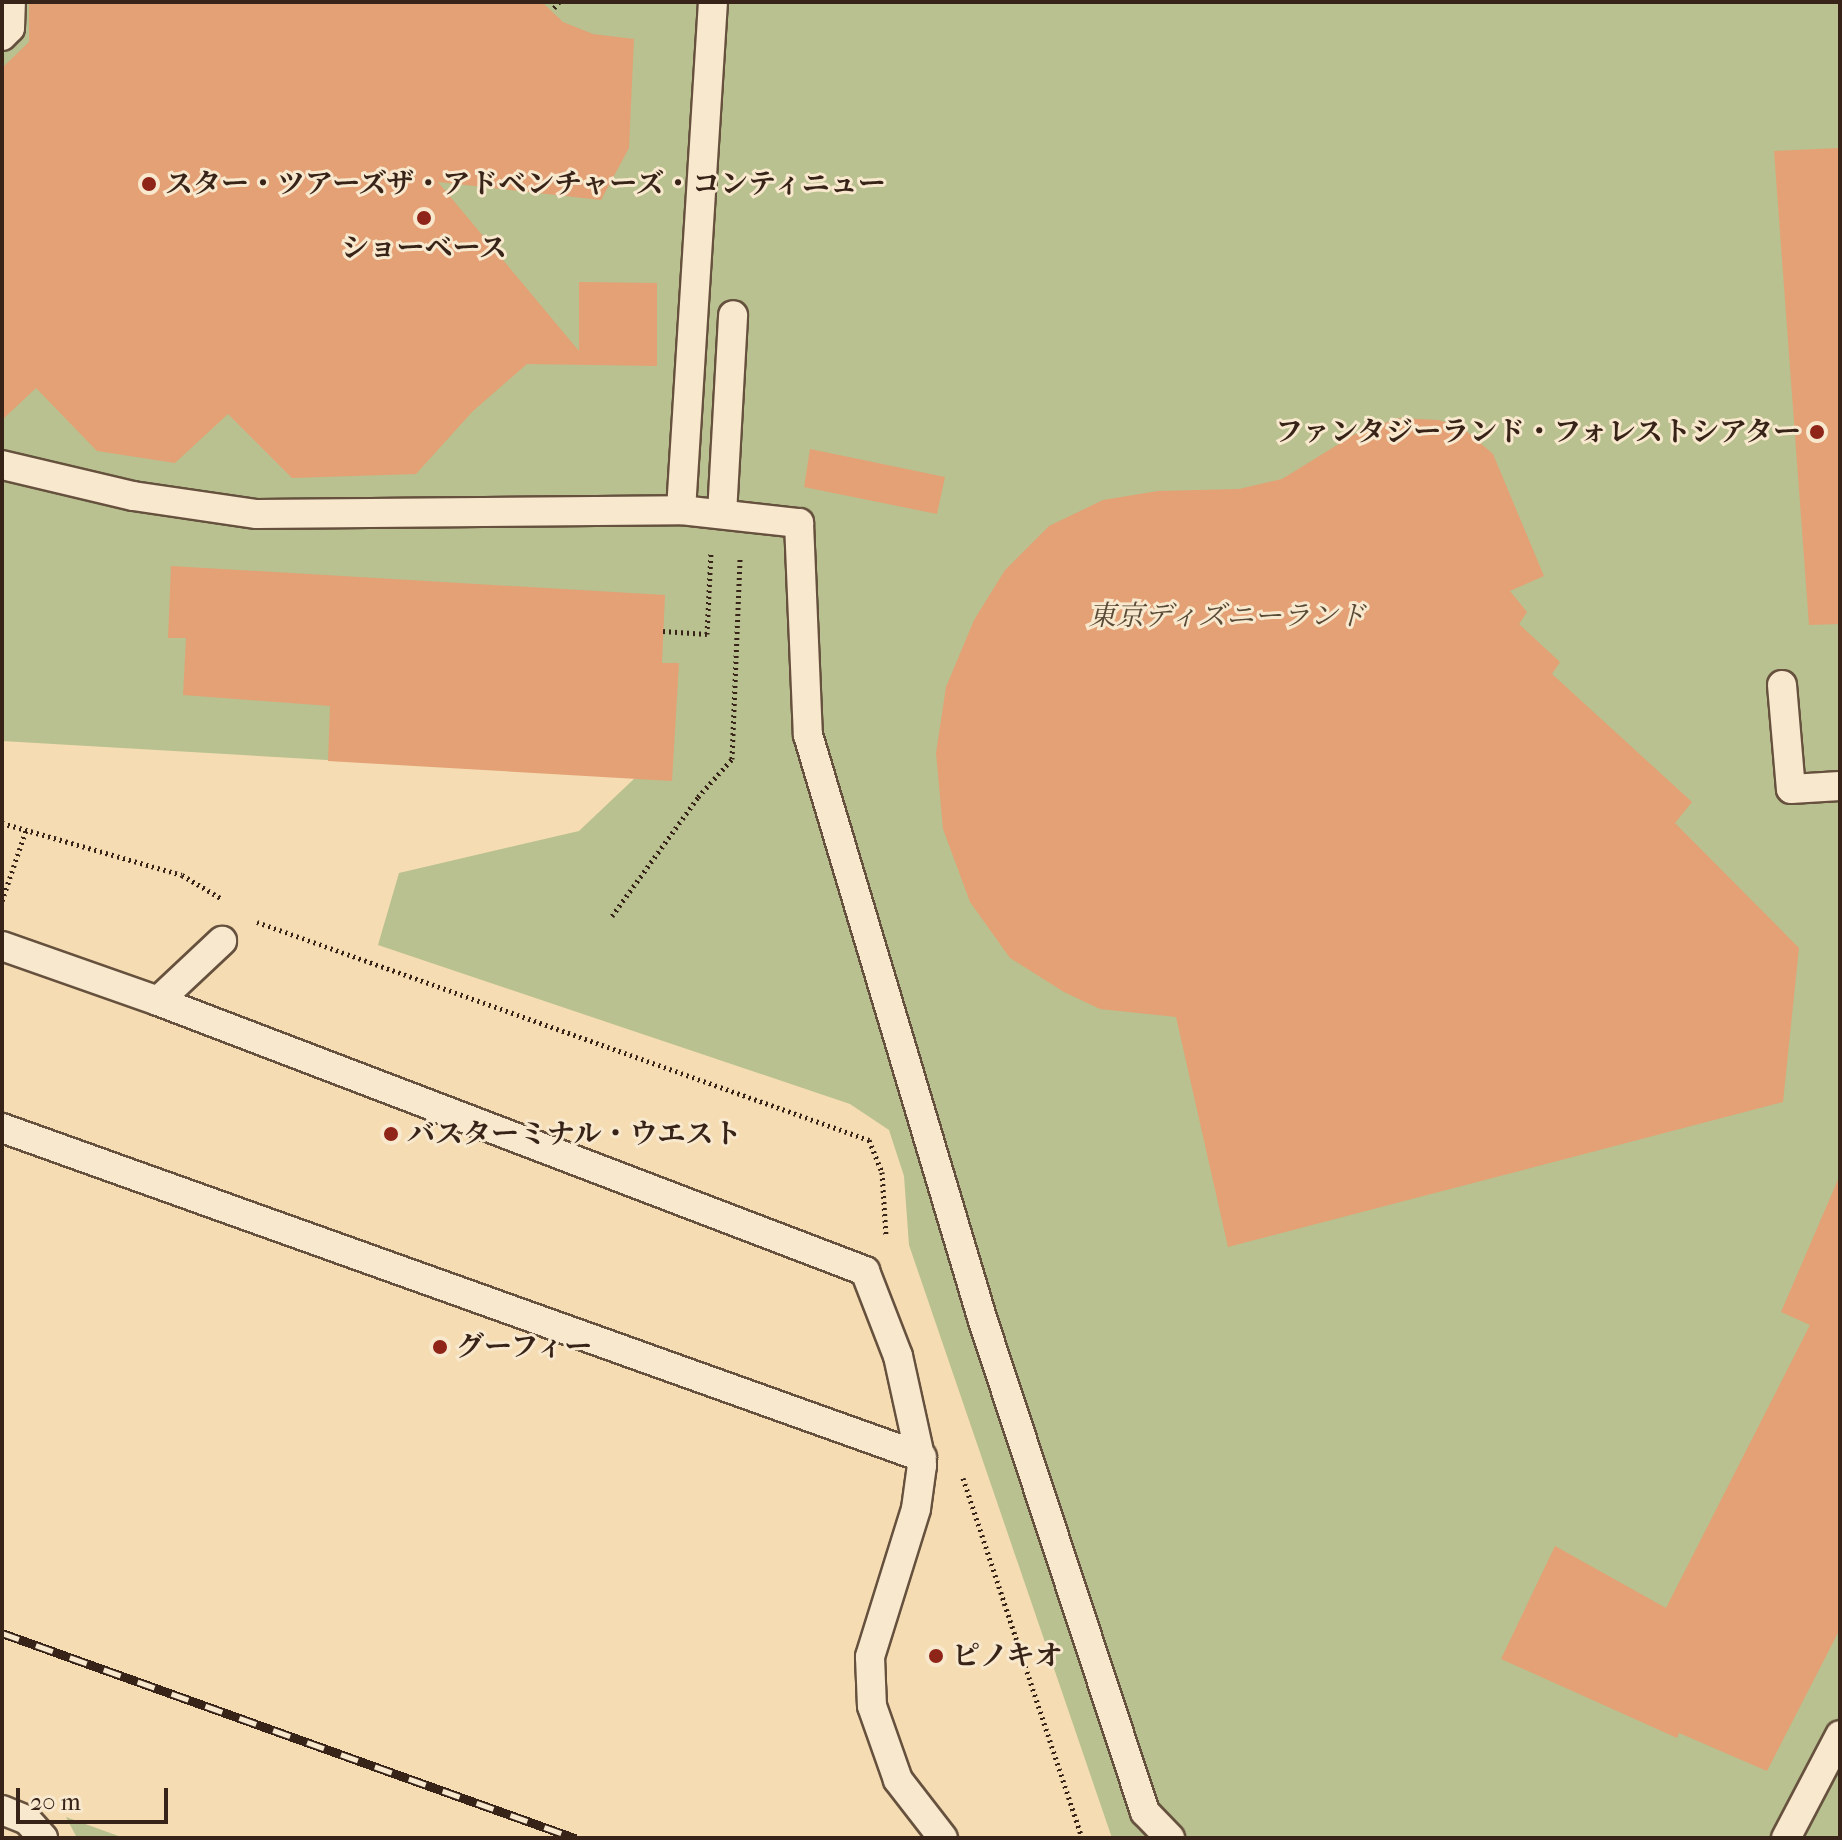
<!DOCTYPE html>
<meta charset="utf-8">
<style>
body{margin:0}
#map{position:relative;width:1842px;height:1840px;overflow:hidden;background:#f5dcb2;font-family:"IM FELL French Canon","Noto Serif JP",serif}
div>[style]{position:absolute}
.green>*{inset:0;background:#b8c18f}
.building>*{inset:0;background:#e4a175}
.path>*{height:5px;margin-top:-2.5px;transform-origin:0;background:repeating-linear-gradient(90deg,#372318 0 2px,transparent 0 6px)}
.roads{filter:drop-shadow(2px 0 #66513e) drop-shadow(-2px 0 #66513e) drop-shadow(0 2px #66513e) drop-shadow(0 -2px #66513e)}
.lane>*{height:28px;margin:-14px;padding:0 14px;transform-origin:14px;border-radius:14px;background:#f8e8cd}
.rail>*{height:9px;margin-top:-4.5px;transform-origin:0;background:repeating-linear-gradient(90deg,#f8e8cd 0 18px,#372318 0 36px);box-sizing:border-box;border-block:2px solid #372318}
.dots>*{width:22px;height:22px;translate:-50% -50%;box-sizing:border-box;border:4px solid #f8e8cd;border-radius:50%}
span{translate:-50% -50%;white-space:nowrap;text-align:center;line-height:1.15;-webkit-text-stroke:6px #f8e8cd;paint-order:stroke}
.poi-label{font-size:28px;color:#372318;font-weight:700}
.left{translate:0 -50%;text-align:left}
.right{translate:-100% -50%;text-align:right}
.park-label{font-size:28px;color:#574a36;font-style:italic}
.frame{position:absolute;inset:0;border:4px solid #372318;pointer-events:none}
.scale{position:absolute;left:16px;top:1788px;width:152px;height:36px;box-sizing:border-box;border:4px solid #372318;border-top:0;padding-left:10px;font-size:24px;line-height:28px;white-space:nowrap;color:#372318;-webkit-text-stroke:6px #f8e8cd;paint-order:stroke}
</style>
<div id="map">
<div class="green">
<div style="clip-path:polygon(2px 2px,1840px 2px,1840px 1838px,1112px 1838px,909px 1245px,904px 1176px,889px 1130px,850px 1104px,378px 945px,399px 873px,579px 831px,635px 778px,2px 741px)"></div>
<div style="clip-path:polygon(66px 1817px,124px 1838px,77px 1838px)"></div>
</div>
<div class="building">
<div style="clip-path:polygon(29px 2px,542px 2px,563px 22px,593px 34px,634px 39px,629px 148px,601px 200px,438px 182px,579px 351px,579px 282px,657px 283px,657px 366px,527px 364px,473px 411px,416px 474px,292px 478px,228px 414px,175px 463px,97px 451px,36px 388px,2px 420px,2px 68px,29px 42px)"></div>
<div style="clip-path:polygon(1840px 148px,1840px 624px,1809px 625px,1774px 151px)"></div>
<div style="clip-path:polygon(1398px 418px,1439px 420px,1464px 429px,1493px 454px,1544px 576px,1510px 591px,1527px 612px,1519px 624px,1560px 662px,1552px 674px,1692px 802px,1675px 823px,1799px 948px,1783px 1102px,1228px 1247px,1176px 1017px,1100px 1009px,1064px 992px,1010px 958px,970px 902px,943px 829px,936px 753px,946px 687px,974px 620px,1005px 570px,1049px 526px,1103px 500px,1158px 491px,1239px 489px,1282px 479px,1355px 434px)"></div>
<div style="clip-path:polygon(810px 449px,945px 477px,937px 514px,804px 487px)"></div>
<div style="clip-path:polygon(171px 566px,665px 595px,662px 663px,679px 663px,672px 781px,328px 761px,330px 706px,183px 695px,186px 638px,168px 638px)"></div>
<div style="clip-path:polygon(1840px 1175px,1840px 1629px,1767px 1771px,1679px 1733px,1677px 1738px,1501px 1659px,1555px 1546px,1666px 1608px,1810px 1325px,1781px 1312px)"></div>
</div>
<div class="path">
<div style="left:554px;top:8px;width:8px;rotate:-50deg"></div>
<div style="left:663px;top:631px;width:44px;rotate:3.9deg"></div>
<div style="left:707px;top:634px;width:82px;rotate:-87.2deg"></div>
<div style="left:2px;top:823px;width:187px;rotate:16.1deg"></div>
<div style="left:182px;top:875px;width:47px;rotate:31deg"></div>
<div style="left:2px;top:901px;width:75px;rotate:-71.3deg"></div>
<div style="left:612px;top:916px;width:147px;rotate:-54.1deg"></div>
<div style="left:698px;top:797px;width:51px;rotate:-48.2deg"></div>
<div style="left:732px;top:759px;width:203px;rotate:-87.7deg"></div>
<div style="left:257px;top:922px;width:650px;rotate:19.61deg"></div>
<div style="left:869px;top:1140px;width:35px;rotate:68deg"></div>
<div style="left:882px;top:1172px;width:64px;rotate:86.4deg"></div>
<div style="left:963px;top:1478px;width:379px;rotate:71.7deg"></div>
</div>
<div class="roads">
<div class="lane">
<div style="left:2px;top:36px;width:11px;rotate:-45deg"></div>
<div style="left:10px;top:28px;width:26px;rotate:-88deg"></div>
<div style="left:2px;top:465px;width:135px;rotate:13.3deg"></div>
<div style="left:133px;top:496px;width:125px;rotate:8.3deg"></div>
<div style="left:257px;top:514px;width:424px;rotate:-0.5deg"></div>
<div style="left:681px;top:510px;width:119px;rotate:6.3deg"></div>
<div style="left:799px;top:523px;width:212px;rotate:87.6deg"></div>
<div style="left:808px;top:735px;width:612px;rotate:73.37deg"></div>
<div style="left:983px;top:1321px;width:517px;rotate:71.74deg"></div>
<div style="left:1145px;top:1812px;width:36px;rotate:46deg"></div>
<div style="left:681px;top:510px;width:509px;rotate:-86.4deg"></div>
<div style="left:722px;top:514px;width:199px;rotate:-86.8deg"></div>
<div style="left:1782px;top:685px;width:104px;rotate:85.1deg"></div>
<div style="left:1791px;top:789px;width:49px;rotate:-3.5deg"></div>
<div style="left:2px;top:946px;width:165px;rotate:19.4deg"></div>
<div style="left:158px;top:1001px;width:88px;rotate:-43.2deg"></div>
<div style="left:158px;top:1001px;width:757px;rotate:20.9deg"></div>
<div style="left:865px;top:1271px;width:91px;rotate:68.8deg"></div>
<div style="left:898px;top:1356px;width:112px;rotate:77.6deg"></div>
<div style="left:922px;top:1465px;width:44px;rotate:97.8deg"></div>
<div style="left:916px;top:1509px;width:155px;rotate:107.3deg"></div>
<div style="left:870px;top:1657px;width:49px;rotate:87.7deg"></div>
<div style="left:872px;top:1706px;width:78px;rotate:70.6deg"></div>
<div style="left:898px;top:1780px;width:73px;rotate:52.2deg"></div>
<div style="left:2px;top:1128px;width:977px;rotate:19.68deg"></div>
<div style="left:2px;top:1810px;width:27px;rotate:22deg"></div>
<div style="left:27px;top:1820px;width:24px;rotate:48deg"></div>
<div style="left:1786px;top:1838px;width:116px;rotate:-62.3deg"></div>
</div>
</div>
<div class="rail">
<div style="left:2px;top:1633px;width:609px;rotate:19.69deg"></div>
</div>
<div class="dots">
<div style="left:149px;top:184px;background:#8f2418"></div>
<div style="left:424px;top:218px;background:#8f2418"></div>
<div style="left:1817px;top:432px;background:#8f2418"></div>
<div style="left:391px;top:1134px;background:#8f2418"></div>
<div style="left:440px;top:1347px;background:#8f2418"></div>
<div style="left:936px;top:1656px;background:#8f2418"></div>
</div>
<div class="poi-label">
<span class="left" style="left:165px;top:184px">スター・ツアーズザ・アドベンチャーズ・コンティニュー</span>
<span style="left:424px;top:248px">ショーベース</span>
<span class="right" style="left:1801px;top:432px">ファンタジーランド・フォレストシアター</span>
<span class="left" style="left:407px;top:1134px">バスターミナル・ウエスト</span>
<span class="left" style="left:456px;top:1347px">グーフィー</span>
<span class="left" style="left:952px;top:1656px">ピノキオ</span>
</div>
<div class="park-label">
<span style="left:1227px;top:616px">東京ディズニーランド</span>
</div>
<div class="frame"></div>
<div class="scale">20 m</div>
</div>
